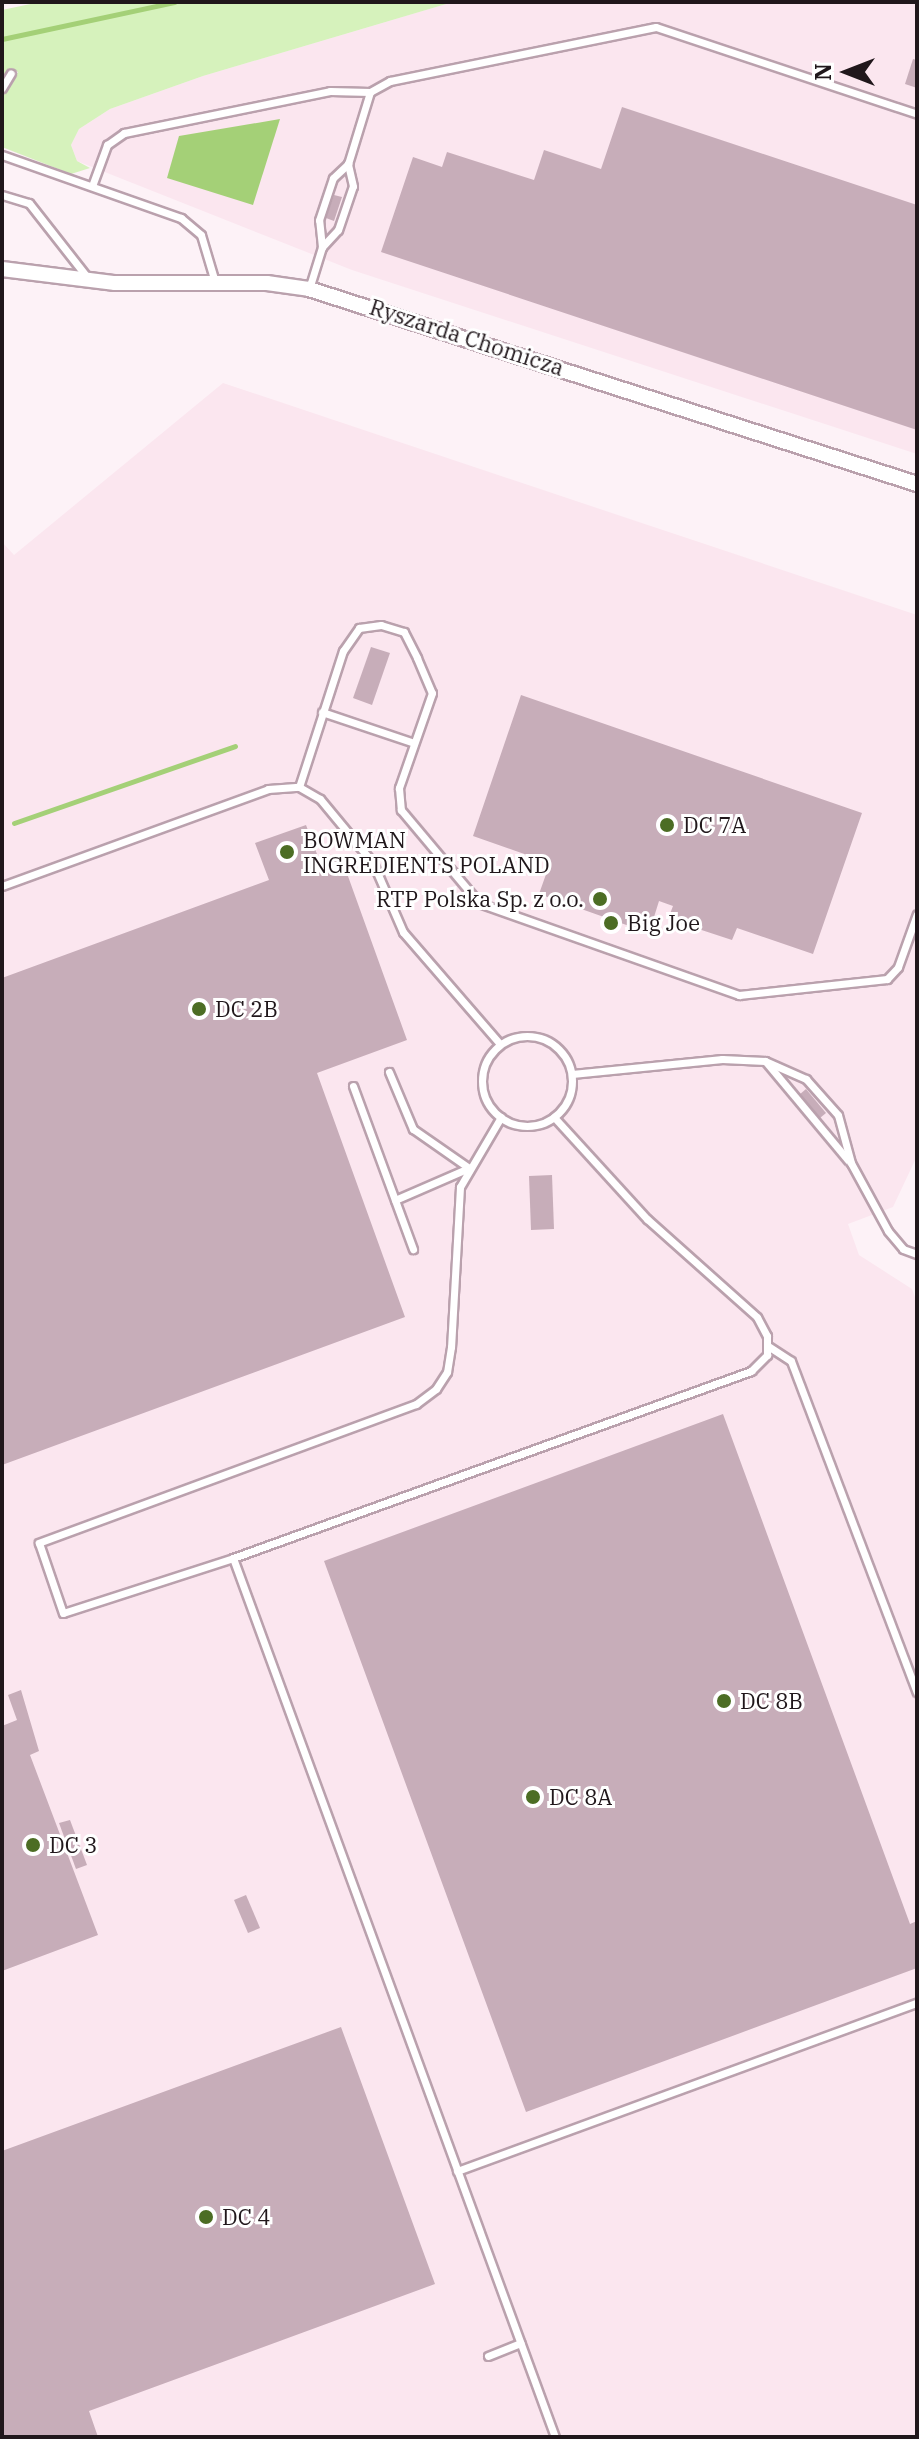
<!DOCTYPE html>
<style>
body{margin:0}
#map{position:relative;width:919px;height:2439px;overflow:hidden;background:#fdf2f7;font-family:"IBM Plex Serif",serif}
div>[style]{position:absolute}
.built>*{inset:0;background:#fbe6ef}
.green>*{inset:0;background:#d6f2bc}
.water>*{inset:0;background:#a4d077}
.stream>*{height:5px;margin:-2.5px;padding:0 2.5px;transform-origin:2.5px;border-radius:2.5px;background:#a4d077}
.building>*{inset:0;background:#c7adb9}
.roads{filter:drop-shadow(2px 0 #baa1ad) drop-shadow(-2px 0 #baa1ad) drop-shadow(0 2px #baa1ad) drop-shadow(0 -2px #baa1ad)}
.lane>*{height:7px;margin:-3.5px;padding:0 3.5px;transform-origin:3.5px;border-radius:3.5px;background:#fff}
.lane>.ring{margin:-3.5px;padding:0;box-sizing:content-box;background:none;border:7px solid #fff;border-radius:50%}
.street>*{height:14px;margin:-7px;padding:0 7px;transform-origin:7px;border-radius:7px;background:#fff}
.dots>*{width:22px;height:22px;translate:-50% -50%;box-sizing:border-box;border:4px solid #fff;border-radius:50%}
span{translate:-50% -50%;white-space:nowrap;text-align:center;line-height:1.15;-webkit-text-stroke:6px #fff;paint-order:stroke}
.street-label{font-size:22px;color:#20171b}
.poi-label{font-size:22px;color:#20171b}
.left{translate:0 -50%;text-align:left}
.right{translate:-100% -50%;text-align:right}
.frame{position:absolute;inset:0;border:4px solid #20171b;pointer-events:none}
.north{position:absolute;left:807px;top:32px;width:80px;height:80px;-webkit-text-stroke:6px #fff;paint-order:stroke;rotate:270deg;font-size:22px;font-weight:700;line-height:32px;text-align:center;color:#20171b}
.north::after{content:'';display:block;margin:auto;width:28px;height:36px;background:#20171b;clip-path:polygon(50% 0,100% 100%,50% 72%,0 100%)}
</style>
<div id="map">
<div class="built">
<div style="clip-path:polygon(453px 2px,917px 2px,917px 454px,352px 270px,77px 161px,71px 145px,79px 129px,110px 109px,203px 76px)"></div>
<div style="clip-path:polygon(223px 383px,917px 615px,917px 1156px,893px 1207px,848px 1224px,859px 1255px,912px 1289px,917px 1303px,917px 2437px,2px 2437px,2px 542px,14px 555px)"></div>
</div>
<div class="green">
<div style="clip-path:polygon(40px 2px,453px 2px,203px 76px,110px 109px,79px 129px,71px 145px,77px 161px,90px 168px,71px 174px,2px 147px,2px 98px,18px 72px,11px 68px,2px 82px,2px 10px)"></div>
</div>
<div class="water">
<div style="clip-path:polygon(280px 119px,253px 205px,167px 178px,179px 136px)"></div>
</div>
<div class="stream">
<div style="left:2px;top:39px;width:176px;rotate:-12.1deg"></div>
<div style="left:14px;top:823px;width:234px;rotate:-19.2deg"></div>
</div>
<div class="building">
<div style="clip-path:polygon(913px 59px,917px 60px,917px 88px,905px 84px)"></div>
<div style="clip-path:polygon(622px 107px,917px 205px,917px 430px,381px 252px,413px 157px,442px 167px,447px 152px,534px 180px,544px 150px,601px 169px)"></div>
<div style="clip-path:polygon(334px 195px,342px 197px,334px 221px,326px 218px)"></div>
<div style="clip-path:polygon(371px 647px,390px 653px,372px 705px,353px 698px)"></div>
<div style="clip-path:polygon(521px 695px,862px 813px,813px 954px,737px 928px,732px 940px,668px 919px,673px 906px,659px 901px,649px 933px,539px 894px,550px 863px,473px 836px)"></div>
<div style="clip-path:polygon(306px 825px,320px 862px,340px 854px,407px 1040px,317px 1073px,405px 1317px,2px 1465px,2px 978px,269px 880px,255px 843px)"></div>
<div style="clip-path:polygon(806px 1089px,826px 1113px,820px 1118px,799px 1095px)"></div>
<div style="clip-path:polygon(552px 1175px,554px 1229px,531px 1230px,529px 1176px)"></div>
<div style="clip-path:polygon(723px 1414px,910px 1924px,917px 1921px,917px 1968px,526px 2112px,324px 1561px)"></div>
<div style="clip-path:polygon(21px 1690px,39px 1751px,30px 1755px,98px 1935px,2px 1971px,2px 1726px,17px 1720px,8px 1695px)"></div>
<div style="clip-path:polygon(70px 1820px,87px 1865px,76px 1869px,59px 1823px)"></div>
<div style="clip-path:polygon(246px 1895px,260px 1928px,248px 1933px,234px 1900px)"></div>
<div style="clip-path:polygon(341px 2027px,435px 2284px,89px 2411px,98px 2437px,2px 2437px,2px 2151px)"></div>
</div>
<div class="roads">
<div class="lane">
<div style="left:2px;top:88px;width:17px;rotate:-59deg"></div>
<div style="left:2px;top:155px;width:190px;rotate:19.4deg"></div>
<div style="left:181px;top:218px;width:26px;rotate:40deg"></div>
<div style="left:201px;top:235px;width:49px;rotate:73.4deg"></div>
<div style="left:92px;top:186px;width:44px;rotate:-69.9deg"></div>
<div style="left:107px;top:145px;width:21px;rotate:-35deg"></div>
<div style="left:124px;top:133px;width:210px;rotate:-11.5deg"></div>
<div style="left:330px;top:91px;width:40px;rotate:1.4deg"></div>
<div style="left:2px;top:195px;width:28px;rotate:17deg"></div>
<div style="left:29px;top:203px;width:94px;rotate:51.9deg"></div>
<div style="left:322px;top:247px;width:27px;rotate:-96deg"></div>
<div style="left:319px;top:220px;width:44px;rotate:-71.6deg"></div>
<div style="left:333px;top:178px;width:21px;rotate:-43deg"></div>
<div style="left:348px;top:164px;width:75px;rotate:-73deg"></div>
<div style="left:370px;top:92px;width:23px;rotate:-29deg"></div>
<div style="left:390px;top:81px;width:271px;rotate:-11.5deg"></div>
<div style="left:656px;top:27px;width:275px;rotate:18.4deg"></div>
<div style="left:309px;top:289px;width:44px;rotate:-72.8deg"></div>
<div style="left:322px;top:247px;width:23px;rotate:-47deg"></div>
<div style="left:338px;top:230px;width:46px;rotate:-71.2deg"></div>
<div style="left:353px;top:186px;width:23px;rotate:-103deg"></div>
<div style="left:322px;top:712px;width:97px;rotate:18.6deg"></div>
<div style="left:2px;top:886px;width:283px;rotate:-20deg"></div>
<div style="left:268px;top:789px;width:31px;rotate:-4deg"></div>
<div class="ring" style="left:482px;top:1036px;width:83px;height:83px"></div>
<div style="left:500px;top:1044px;width:148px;rotate:-130.9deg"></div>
<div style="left:403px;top:932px;width:75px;rotate:-113.5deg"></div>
<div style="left:373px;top:863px;width:83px;rotate:-129.6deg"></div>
<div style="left:320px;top:799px;width:24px;rotate:-150deg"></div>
<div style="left:299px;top:787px;width:143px;rotate:-72.1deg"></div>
<div style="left:343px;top:651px;width:28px;rotate:-55deg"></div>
<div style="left:359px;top:628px;width:22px;rotate:-8deg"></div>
<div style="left:381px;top:625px;width:24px;rotate:17deg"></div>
<div style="left:404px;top:632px;width:29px;rotate:63deg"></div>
<div style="left:417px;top:658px;width:38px;rotate:67deg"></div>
<div style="left:432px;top:693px;width:101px;rotate:109.2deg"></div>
<div style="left:399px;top:788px;width:22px;rotate:85deg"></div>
<div style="left:401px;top:810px;width:121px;rotate:50deg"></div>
<div style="left:479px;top:903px;width:276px;rotate:19.5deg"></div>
<div style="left:739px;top:995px;width:149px;rotate:-6.2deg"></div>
<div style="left:887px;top:979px;width:16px;rotate:-47deg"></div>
<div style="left:898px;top:967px;width:56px;rotate:-70.3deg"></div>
<div style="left:766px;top:1062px;width:128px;rotate:50.1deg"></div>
<div style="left:389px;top:1072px;width:62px;rotate:67.2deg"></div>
<div style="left:413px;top:1129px;width:68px;rotate:34.9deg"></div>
<div style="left:572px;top:1074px;width:151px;rotate:-5.7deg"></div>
<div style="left:722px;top:1059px;width:43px;rotate:2.7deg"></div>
<div style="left:765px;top:1061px;width:45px;rotate:23.7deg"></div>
<div style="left:806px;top:1079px;width:48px;rotate:48.4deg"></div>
<div style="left:838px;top:1115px;width:50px;rotate:74.8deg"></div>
<div style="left:851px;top:1163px;width:77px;rotate:61.4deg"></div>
<div style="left:888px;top:1231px;width:23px;rotate:50deg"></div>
<div style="left:903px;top:1249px;width:15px;rotate:20deg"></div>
<div style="left:353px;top:1086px;width:174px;rotate:69.8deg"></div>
<div style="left:501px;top:1117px;width:81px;rotate:120.4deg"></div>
<div style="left:460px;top:1187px;width:160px;rotate:93.2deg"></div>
<div style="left:451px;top:1347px;width:25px;rotate:99deg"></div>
<div style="left:447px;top:1372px;width:20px;rotate:123deg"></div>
<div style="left:436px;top:1389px;width:25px;rotate:143deg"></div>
<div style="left:416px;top:1404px;width:402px;rotate:159.8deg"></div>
<div style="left:39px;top:1543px;width:74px;rotate:71.1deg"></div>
<div style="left:63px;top:1613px;width:179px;rotate:-17.9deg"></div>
<div style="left:233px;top:1558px;width:551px;rotate:-19.85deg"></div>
<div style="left:751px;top:1371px;width:23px;rotate:-45deg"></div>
<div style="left:767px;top:1355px;width:19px;rotate:-90deg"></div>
<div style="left:767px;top:1336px;width:21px;rotate:-118deg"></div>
<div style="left:757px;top:1317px;width:147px;rotate:-138.3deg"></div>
<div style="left:647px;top:1219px;width:138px;rotate:-132.4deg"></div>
<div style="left:395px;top:1200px;width:81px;rotate:-23.4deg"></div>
<div style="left:768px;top:1346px;width:27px;rotate:33deg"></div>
<div style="left:791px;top:1361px;width:354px;rotate:69.2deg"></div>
<div style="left:233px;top:1558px;width:936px;rotate:69.88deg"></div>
<div style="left:457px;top:2171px;width:490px;rotate:-20.1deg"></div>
<div style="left:488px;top:2356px;width:35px;rotate:-22deg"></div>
</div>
<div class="street">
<div style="left:2px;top:269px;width:114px;rotate:7.1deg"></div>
<div style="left:115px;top:283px;width:152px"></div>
<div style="left:267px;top:283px;width:42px;rotate:8.1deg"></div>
<div style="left:309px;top:289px;width:639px;rotate:17.78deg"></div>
</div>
</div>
<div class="dots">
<div style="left:667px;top:825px;background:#4c6d24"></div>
<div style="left:287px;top:852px;background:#4c6d24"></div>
<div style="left:600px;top:899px;background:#4c6d24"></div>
<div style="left:611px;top:923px;background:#4c6d24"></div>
<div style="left:199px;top:1009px;background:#4c6d24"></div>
<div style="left:724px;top:1701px;background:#4c6d24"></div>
<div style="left:533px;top:1797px;background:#4c6d24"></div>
<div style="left:33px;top:1845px;background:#4c6d24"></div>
<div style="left:206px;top:2217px;background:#4c6d24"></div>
</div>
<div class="street-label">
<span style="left:467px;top:337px;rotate:18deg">Ryszarda Chomicza</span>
</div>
<div class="poi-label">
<span class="left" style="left:683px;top:825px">DC 7A</span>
<span class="left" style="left:303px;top:852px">BOWMAN<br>INGREDIENTS POLAND</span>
<span class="right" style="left:584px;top:899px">RTP Polska Sp. z o.o.</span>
<span class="left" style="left:627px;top:923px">Big Joe</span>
<span class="left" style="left:215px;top:1009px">DC 2B</span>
<span class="left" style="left:740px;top:1701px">DC 8B</span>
<span class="left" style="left:549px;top:1797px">DC 8A</span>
<span class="left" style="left:49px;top:1845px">DC 3</span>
<span class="left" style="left:222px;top:2217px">DC 4</span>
</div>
<div class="frame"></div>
<div class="north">N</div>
</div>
